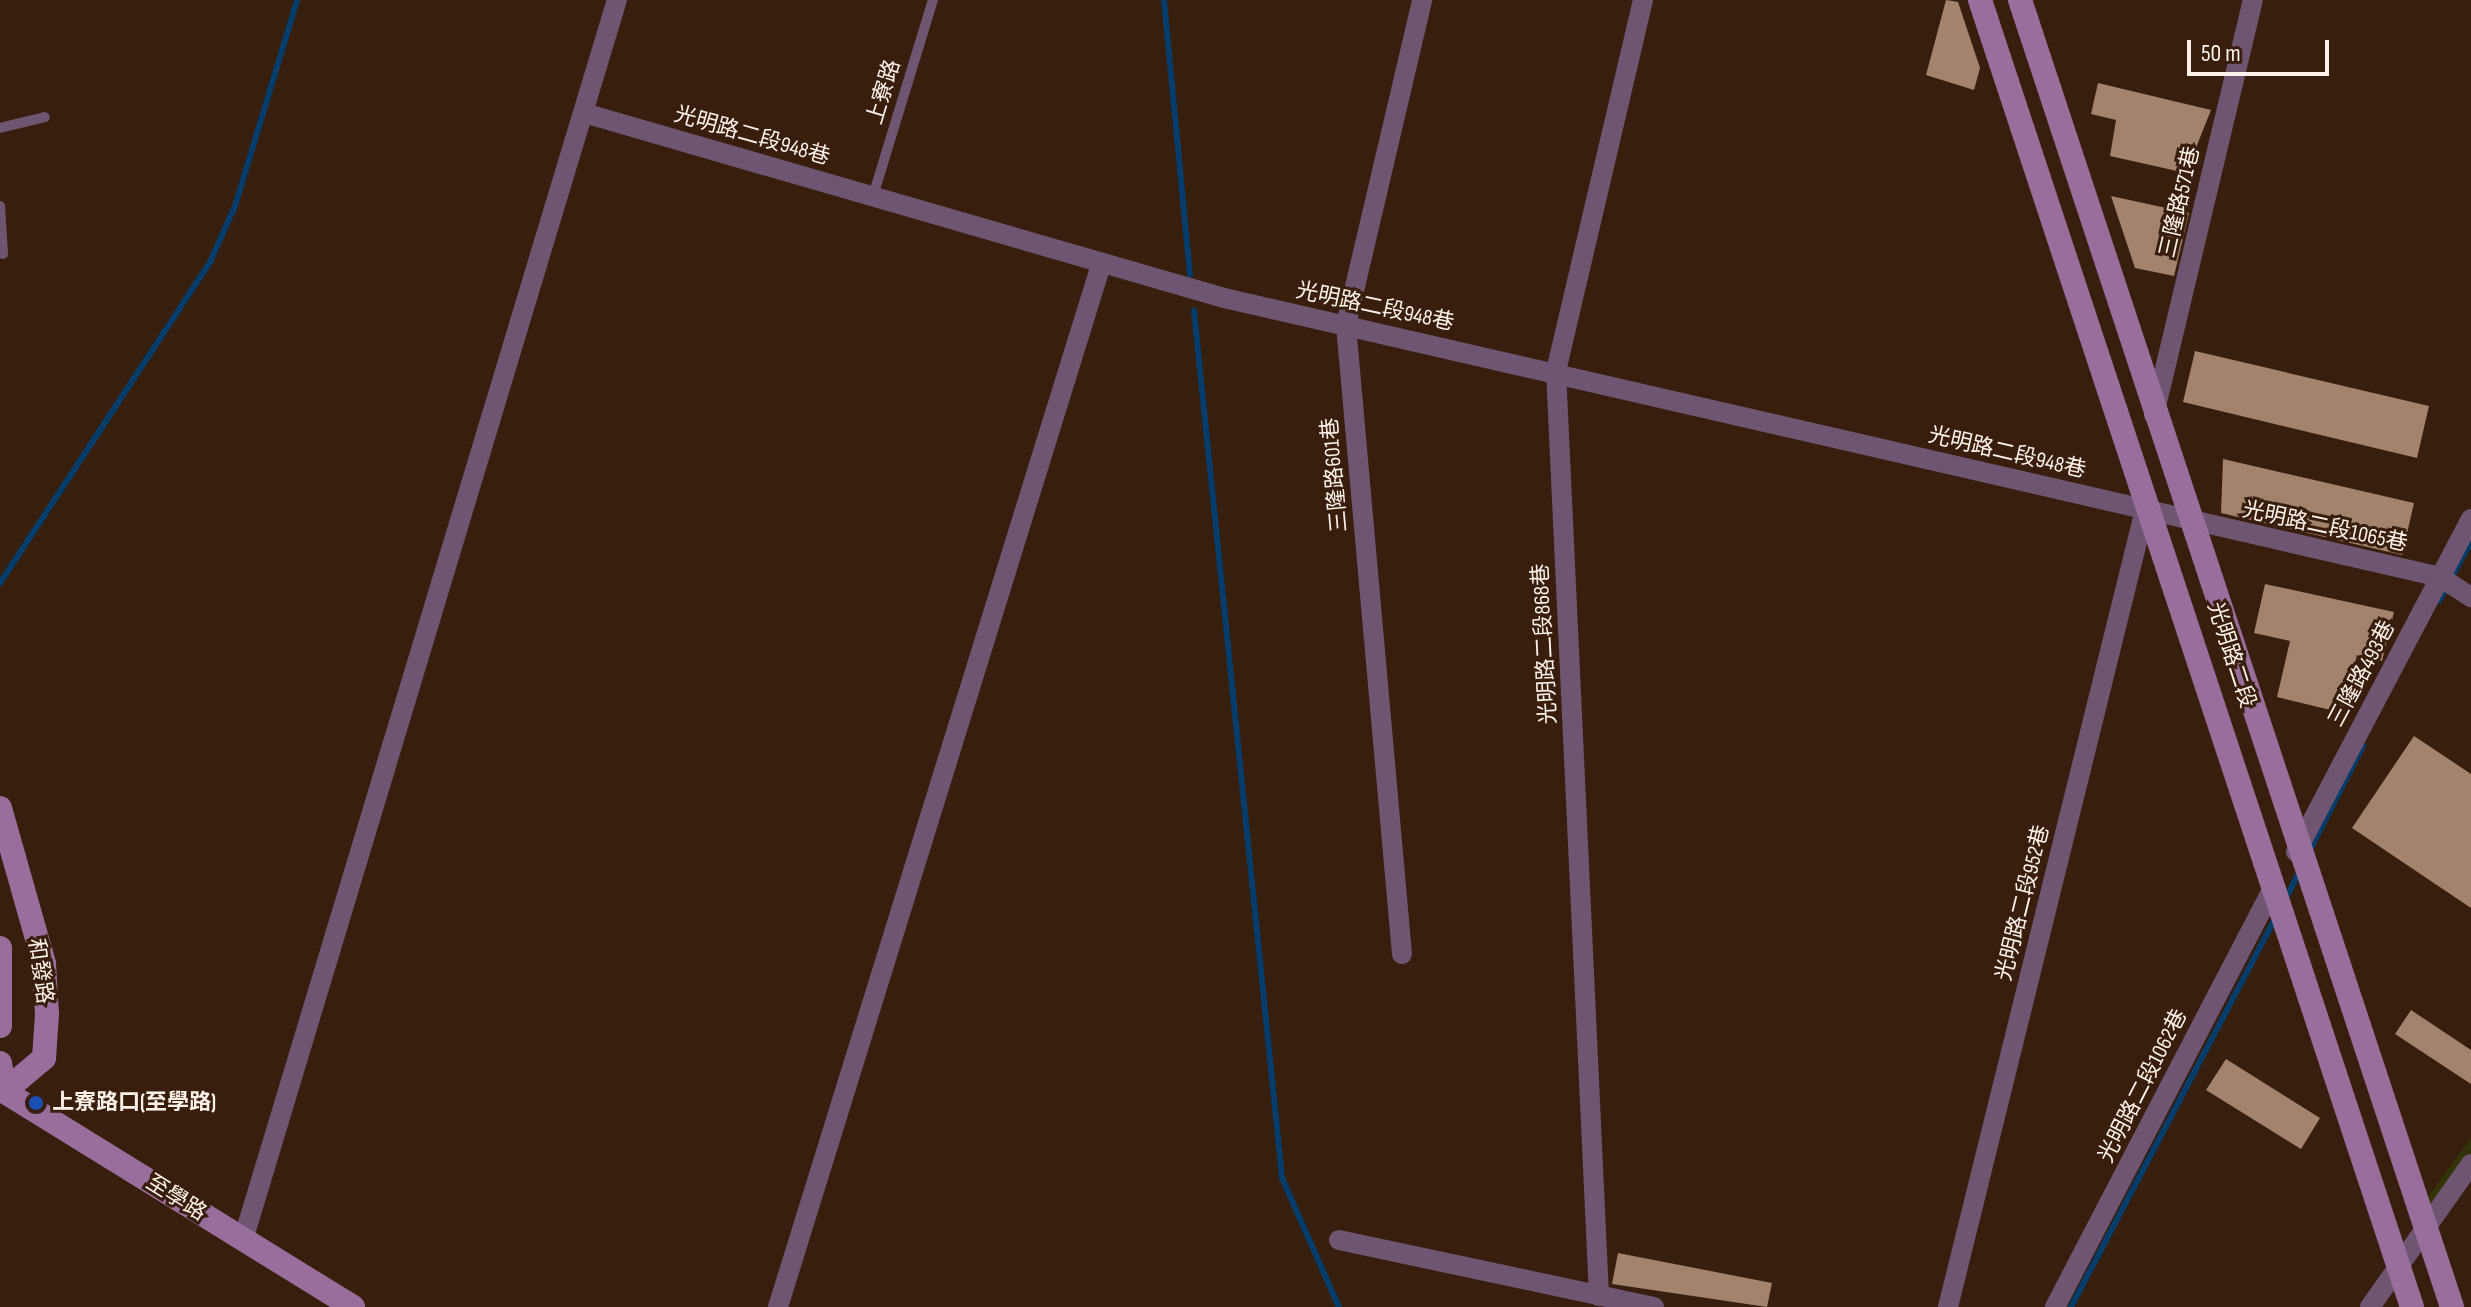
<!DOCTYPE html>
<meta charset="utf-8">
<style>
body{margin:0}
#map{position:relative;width:2471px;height:1307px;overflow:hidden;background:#381f0d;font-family:"Sofia Sans Condensed","Noto Sans TC",sans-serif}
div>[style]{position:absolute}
.green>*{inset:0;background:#313507}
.stream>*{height:6px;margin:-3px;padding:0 3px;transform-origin:3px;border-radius:3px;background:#043c6c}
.building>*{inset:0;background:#a1836e}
.lane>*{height:10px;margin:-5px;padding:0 5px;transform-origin:5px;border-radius:5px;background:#6f5572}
.street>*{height:20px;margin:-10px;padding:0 10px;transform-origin:10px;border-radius:10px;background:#6f5572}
.secondary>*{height:24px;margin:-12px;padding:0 12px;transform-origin:12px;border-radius:12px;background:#986e9c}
.dots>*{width:22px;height:22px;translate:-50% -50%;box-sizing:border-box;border:4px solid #381f0d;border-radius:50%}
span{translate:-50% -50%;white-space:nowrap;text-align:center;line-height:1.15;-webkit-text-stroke:6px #381f0d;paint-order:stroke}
.street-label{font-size:22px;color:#fff1e8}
.poi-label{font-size:22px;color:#fff1e8;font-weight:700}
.left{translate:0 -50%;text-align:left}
.scale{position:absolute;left:2187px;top:40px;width:142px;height:36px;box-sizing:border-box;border:4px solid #fff1e8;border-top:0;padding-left:10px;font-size:24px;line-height:28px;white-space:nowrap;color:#fff1e8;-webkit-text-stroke:6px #381f0d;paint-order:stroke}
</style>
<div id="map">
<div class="green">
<div style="clip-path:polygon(2471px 1138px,2471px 1167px,2425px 1227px,2419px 1209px)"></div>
</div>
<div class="stream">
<div style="left:1164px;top:0;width:276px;rotate:84.6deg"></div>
<div style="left:1194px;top:311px;width:871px;rotate:84.2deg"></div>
<div style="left:1282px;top:1178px;width:141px;rotate:66.2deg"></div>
<div style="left:0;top:583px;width:384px;rotate:-56.8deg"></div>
<div style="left:210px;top:262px;width:61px;rotate:-65.9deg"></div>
<div style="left:235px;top:206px;width:215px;rotate:-73.2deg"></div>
<div style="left:2439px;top:601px;width:68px;rotate:-61.9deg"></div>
<div style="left:2310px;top:850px;width:117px;rotate:-63deg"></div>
<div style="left:2285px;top:900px;width:33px;rotate:-63deg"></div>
<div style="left:2071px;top:1307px;width:441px;rotate:-62.3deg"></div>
</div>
<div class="building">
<div style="clip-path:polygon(1946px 0,1958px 2px,1980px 68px,1974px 90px,1926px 75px)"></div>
<div style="clip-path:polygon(2098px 83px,2211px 110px,2186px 173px,2110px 156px,2116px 120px,2091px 114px)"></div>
<div style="clip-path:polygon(2111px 196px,2189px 213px,2174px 276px,2135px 268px)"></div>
<div style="clip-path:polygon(2195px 351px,2429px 406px,2417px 458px,2183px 402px)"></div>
<div style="clip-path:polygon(2223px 459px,2414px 503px,2402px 555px,2221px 513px)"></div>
<div style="clip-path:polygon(2265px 584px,2394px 612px,2382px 661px,2357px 655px,2343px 713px,2277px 697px,2290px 641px,2254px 633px)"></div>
<div style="clip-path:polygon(2414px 736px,2471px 774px,2471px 908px,2352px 828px)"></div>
<div style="clip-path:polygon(2411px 1010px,2471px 1050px,2471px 1084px,2395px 1034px)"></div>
<div style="clip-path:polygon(2226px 1059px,2320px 1118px,2301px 1149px,2206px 1090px)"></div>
<div style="clip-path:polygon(1618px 1253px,1772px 1283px,1767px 1307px,1612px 1284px)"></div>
</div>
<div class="lane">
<div style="left:0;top:128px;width:46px;rotate:-13.7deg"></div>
<div style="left:873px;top:196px;width:205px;rotate:-73deg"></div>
<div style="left:0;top:206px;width:48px;rotate:86.4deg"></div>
</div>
<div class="street">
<div style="left:584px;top:113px;width:666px;rotate:16.12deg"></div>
<div style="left:1224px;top:298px;width:1248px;rotate:12.92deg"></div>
<div style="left:2440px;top:577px;width:37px;rotate:33deg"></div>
<div style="left:2154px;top:415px;width:427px;rotate:-76.6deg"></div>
<div style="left:2296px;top:852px;width:376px;rotate:-62.3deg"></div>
<div style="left:1402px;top:954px;width:631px;rotate:-95.09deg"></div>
<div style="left:1346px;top:325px;width:334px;rotate:-76.8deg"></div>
<div style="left:243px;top:1240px;width:1295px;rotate:-73.22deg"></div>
<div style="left:1339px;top:1240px;width:322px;rotate:12deg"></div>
<div style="left:1599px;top:1296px;width:926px;rotate:-92.66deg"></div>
<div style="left:1556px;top:371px;width:381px;rotate:-76.8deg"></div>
<div style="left:778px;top:1307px;width:1091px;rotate:-72.78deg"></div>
<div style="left:1948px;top:1307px;width:821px;rotate:-76.12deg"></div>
<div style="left:2055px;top:1307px;width:475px;rotate:-62.5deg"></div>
<div style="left:2370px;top:1307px;width:175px;rotate:-54.8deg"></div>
</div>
<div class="secondary">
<div style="left:1980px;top:0;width:1377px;rotate:71.71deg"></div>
<div style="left:2020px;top:0;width:1377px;rotate:71.71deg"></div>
<div style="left:0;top:808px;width:162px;rotate:74.2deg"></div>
<div style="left:44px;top:964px;width:50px;rotate:86.6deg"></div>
<div style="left:47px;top:1014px;width:44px;rotate:93.9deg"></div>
<div style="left:44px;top:1058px;width:51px;rotate:139.8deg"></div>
<div style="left:0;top:948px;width:78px;rotate:90deg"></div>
<div style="left:0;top:1063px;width:28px;rotate:80deg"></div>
<div style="left:0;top:1089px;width:415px;rotate:31.7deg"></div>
</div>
<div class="dots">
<div style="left:36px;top:1103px;background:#1a4fb4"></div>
</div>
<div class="street-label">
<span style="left:884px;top:92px;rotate:-73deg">上寮路</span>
<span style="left:752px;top:136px;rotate:16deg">光明路二段948巷</span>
<span style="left:2180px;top:202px;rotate:-77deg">三隆路571巷</span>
<span style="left:1375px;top:307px;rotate:12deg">光明路二段948巷</span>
<span style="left:2007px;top:453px;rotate:13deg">光明路二段948巷</span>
<span style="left:1335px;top:475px;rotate:-95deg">三隆路601巷</span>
<span style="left:2325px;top:527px;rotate:12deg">光明路二段1065巷</span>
<span style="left:1545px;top:644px;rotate:-93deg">光明路二段868巷</span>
<span style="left:2231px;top:655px;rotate:72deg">光明路二段</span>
<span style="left:2362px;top:674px;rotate:-62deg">三隆路493巷</span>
<span style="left:2023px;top:903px;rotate:-76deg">光明路二段952巷</span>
<span style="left:40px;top:971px;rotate:82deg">和發路</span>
<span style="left:2143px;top:1086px;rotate:-63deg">光明路二段1062巷</span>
<span style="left:176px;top:1198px;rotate:32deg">至學路</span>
</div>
<div class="poi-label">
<span class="left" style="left:52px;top:1103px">上寮路口(至學路)</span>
</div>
<div class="scale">50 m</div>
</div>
